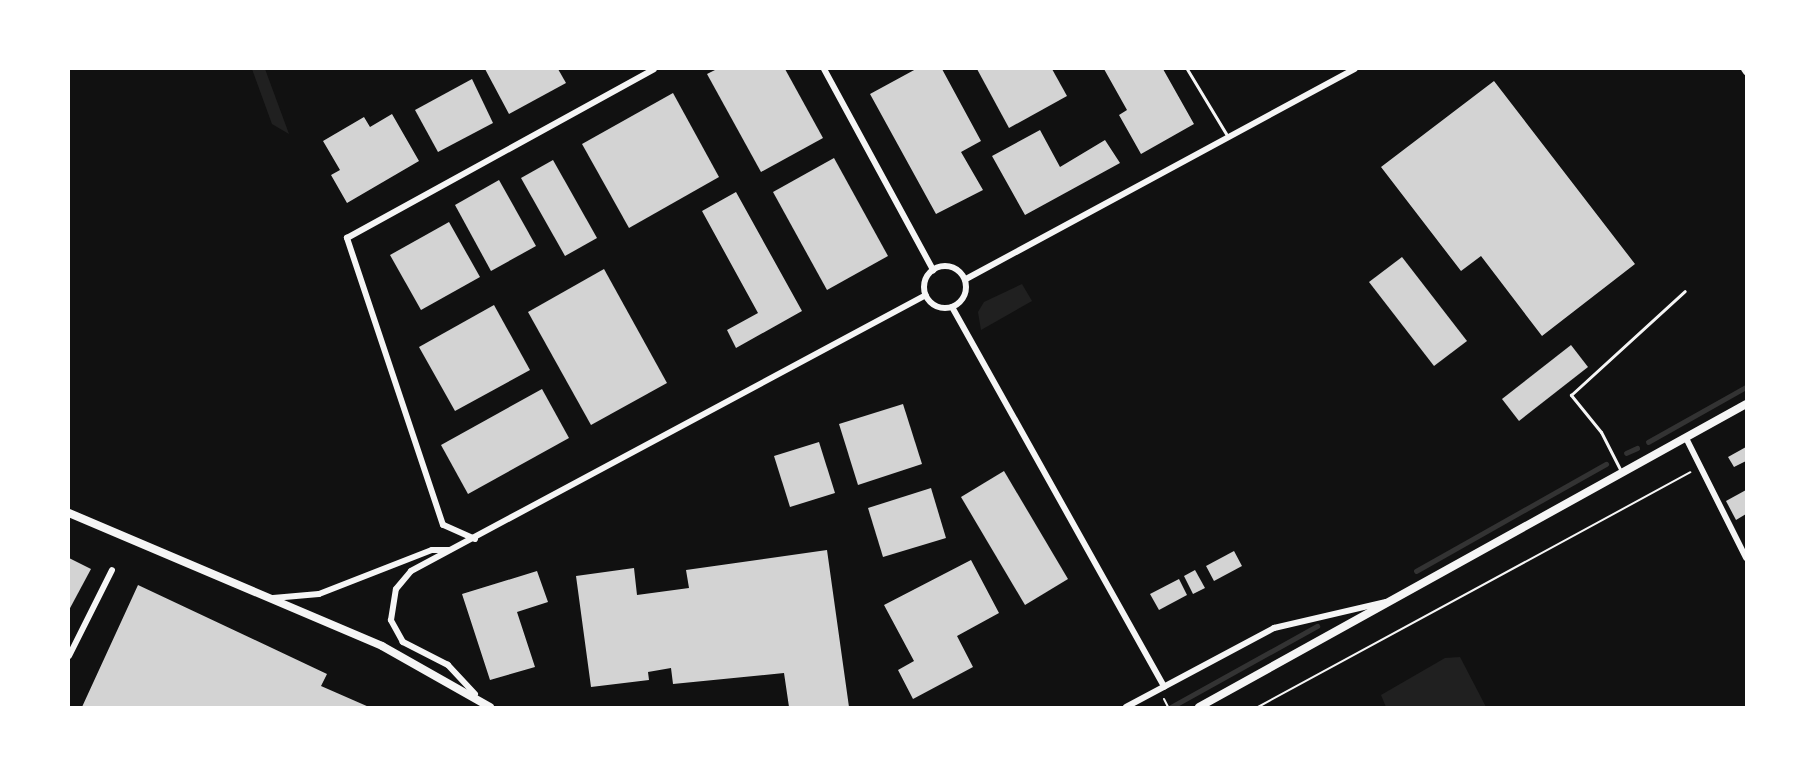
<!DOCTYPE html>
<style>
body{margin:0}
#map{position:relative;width:1815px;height:776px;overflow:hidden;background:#111;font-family:"Varela Round",sans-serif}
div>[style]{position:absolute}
.green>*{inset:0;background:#202020}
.stream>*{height:4.5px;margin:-2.25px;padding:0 2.25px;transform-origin:2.25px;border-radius:2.25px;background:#333}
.building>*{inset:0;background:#d3d3d3}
.path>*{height:2px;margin:-1px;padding:0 1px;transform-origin:1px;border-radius:1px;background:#f5f5f5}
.service>*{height:3px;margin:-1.5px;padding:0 1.5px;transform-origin:1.5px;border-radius:1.5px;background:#f5f5f5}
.minor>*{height:6px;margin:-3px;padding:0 3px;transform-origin:3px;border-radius:3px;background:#f5f5f5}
.minor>.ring{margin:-3px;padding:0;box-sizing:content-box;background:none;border:6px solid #f5f5f5;border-radius:50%}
.tertiary>*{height:8px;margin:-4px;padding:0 4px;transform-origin:4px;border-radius:4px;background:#f5f5f5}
span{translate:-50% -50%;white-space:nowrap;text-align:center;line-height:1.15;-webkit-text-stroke:4.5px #fff;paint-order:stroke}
.frame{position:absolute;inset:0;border:70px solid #fff;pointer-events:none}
</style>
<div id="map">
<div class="green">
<div style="clip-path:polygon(252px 69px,265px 69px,289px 134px,272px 124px)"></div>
<div style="clip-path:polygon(1022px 284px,1032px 301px,981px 330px,978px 312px,984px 302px)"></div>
<div style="clip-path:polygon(1460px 657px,1486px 707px,1386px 707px,1381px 695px,1445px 658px)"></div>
</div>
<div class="stream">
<div style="left:1648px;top:442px;width:112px;rotate:-29.3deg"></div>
<div style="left:1626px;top:453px;width:12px;rotate:-24deg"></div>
<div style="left:1416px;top:571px;width:218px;rotate:-29.4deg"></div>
<div style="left:1171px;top:707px;width:167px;rotate:-29deg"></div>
</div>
<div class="building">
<div style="clip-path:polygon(485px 69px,558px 69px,566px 83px,509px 114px)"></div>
<div style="clip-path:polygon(717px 69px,785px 69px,823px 138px,761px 172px,707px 74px)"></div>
<div style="clip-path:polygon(916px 69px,942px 69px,981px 141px,961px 152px,983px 190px,936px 214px,870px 94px)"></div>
<div style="clip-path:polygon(977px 69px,1052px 69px,1067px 96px,1009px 128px)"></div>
<div style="clip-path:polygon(1104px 69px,1163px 69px,1194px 124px,1141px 154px,1119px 115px,1127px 110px)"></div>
<div style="clip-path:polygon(472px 79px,493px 123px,438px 152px,415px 110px)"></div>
<div style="clip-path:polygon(1494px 81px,1635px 264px,1542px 336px,1481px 256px,1461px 271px,1381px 167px)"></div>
<div style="clip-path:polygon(673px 93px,719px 177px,629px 228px,582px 144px)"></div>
<div style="clip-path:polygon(392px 114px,419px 161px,347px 203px,331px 175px,340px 170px,323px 141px,364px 117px,370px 127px)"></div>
<div style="clip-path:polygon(1040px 130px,1060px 167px,1105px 140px,1120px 163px,1025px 215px,992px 156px)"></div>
<div style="clip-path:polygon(834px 158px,888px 256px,827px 290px,773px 192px)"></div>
<div style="clip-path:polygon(553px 160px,597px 238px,565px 256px,521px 178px)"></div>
<div style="clip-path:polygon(499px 180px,536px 246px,491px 271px,455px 205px)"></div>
<div style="clip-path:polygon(736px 192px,802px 311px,736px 348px,727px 330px,758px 313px,702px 211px)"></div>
<div style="clip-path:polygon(449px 222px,480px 277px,421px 310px,390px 255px)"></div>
<div style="clip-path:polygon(1402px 257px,1467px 341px,1434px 366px,1369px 282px)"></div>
<div style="clip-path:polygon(604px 269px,667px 383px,591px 425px,528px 312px)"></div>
<div style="clip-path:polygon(494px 305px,530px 370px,455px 411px,419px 347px)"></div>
<div style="clip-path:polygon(1571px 345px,1588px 367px,1519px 421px,1502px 399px)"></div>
<div style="clip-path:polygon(542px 389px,569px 438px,468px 494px,441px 445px)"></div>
<div style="clip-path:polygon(903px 404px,922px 464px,858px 485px,839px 424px)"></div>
<div style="clip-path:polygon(819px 442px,835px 493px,790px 507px,774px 456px)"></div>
<div style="clip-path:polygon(1746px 447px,1746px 461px,1734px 467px,1728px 457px)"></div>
<div style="clip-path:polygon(1004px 471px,1068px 579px,1025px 605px,961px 497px)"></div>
<div style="clip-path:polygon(931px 488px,946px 538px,883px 557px,868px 508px)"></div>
<div style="clip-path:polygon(1746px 490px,1746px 514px,1736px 520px,1726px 501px)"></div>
<div style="clip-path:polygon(827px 550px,849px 707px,789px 707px,784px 673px,673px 684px,671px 668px,648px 672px,649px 680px,591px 687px,576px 576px,634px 568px,637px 595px,689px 588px,686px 570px)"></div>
<div style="clip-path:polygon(1234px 551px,1242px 566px,1214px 581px,1206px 566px)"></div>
<div style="clip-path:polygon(69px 558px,91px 569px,69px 610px)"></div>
<div style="clip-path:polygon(971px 560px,999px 613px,957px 636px,973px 667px,913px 699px,898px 670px,914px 661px,884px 605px)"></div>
<div style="clip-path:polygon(1195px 570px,1205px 588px,1193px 594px,1184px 576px)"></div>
<div style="clip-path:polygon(537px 571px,548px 602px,517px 612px,535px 667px,490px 680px,462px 594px)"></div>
<div style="clip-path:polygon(1179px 579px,1187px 595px,1159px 610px,1150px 594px)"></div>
<div style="clip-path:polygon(138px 585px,327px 674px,321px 686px,369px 707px,82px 707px)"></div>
</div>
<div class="path">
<div style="left:1164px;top:699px;width:9px;rotate:63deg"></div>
<div style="left:1258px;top:707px;width:492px;rotate:-28.5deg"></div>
</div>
<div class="service">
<div style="left:1187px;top:69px;width:79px;rotate:58.9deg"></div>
<div style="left:1622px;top:473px;width:46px;rotate:-117.1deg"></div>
<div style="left:1601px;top:432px;width:48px;rotate:-129deg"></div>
<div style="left:1571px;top:395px;width:154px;rotate:-42.4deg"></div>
</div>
<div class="minor">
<div style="left:824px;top:69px;width:229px;rotate:61.5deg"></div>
<div style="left:1744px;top:69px;width:4px;rotate:56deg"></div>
<div class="ring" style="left:924px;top:266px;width:36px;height:36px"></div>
<div style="left:966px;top:279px;width:442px;rotate:-28.4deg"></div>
<div style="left:952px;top:307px;width:435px;rotate:60.8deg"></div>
<div style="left:1687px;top:440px;width:132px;rotate:63.4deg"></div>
<div style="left:475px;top:539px;width:35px;rotate:-156deg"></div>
<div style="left:443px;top:525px;width:303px;rotate:-108.5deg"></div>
<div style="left:347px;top:238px;width:350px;rotate:-28.8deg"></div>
<div style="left:273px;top:598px;width:46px;rotate:-5deg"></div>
<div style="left:319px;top:594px;width:121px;rotate:-21.3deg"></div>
<div style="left:432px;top:550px;width:17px"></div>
<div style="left:69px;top:656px;width:96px;rotate:-63.4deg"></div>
<div style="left:475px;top:694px;width:40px;rotate:-133deg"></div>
<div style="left:448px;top:665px;width:51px;rotate:-152.9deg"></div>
<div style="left:403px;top:642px;width:25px;rotate:-119deg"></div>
<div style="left:391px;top:620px;width:31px;rotate:-81deg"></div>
<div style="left:396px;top:589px;width:23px;rotate:-50deg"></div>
<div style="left:411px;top:571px;width:584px;rotate:-28.19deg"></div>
<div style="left:1126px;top:707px;width:168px;rotate:-28.1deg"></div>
<div style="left:1274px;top:628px;width:115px;rotate:-13.1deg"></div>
</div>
<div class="tertiary">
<div style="left:69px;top:513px;width:340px;rotate:23deg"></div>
<div style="left:382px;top:646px;width:124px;rotate:29.5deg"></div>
<div style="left:1199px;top:707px;width:625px;rotate:-28.98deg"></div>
</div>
<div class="frame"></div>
</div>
